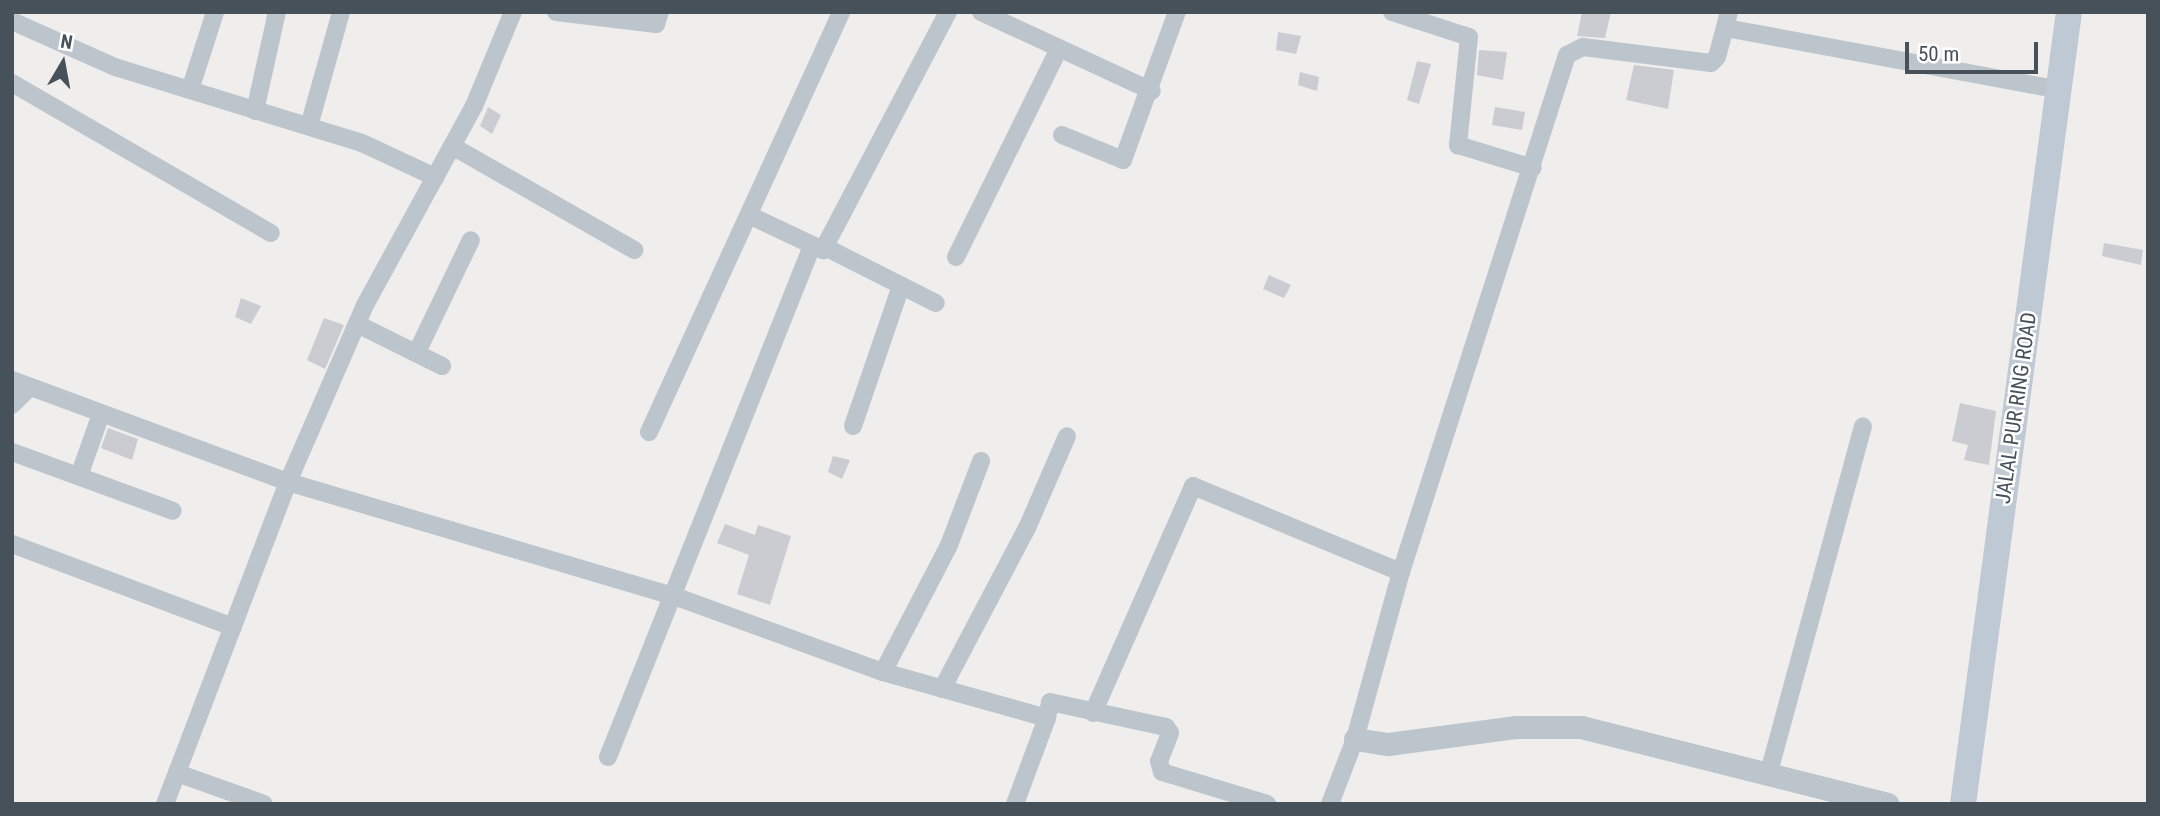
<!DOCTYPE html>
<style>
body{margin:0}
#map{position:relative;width:2160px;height:816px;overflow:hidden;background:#f0eded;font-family:"Roboto Condensed",sans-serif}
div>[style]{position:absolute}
.building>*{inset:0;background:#caccd1}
.minor>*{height:18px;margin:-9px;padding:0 9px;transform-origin:9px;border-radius:9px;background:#bcc5cb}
.tertiary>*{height:23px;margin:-11.5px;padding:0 11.5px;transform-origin:11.5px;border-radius:11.5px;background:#bcc5cb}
.secondary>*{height:26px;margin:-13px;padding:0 13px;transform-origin:13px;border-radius:13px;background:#bfc9d3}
span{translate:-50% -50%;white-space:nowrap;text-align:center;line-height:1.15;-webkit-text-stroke:5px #fff;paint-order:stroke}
.street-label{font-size:21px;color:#475159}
.frame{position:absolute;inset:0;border:14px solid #475159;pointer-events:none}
.north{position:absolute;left:28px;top:28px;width:70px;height:70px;-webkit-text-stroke:5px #fff;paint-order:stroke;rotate:10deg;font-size:19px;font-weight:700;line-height:28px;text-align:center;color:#475159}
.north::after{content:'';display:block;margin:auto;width:24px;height:32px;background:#475159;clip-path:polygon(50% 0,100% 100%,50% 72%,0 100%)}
.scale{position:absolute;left:1905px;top:42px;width:133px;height:32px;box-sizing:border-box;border:4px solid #475159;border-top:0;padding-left:9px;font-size:21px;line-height:24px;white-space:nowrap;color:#475159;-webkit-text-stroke:5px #fff;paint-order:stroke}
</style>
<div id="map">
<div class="building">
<div style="clip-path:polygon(1582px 12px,1611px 12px,1605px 38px,1577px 36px)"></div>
<div style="clip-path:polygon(1278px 32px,1301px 36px,1296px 54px,1276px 50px)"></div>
<div style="clip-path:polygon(1479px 50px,1507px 52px,1503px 80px,1477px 75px)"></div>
<div style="clip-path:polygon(1417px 61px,1431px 64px,1419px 104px,1407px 100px)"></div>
<div style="clip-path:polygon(1634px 65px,1674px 70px,1668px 109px,1626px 100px)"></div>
<div style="clip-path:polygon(1300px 72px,1319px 77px,1317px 91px,1298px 85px)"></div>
<div style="clip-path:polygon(488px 107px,501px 115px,492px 134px,480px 126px)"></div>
<div style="clip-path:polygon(1495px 107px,1525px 112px,1522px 130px,1492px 125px)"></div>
<div style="clip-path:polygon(2104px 243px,2143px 250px,2141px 265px,2102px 256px)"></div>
<div style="clip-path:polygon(1269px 275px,1291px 285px,1284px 298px,1263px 289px)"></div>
<div style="clip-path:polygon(241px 298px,261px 306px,251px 324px,235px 317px)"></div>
<div style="clip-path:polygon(324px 318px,344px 325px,325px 369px,307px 360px)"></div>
<div style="clip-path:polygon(1960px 403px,1996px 411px,1989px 465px,1964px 460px,1968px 445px,1952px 441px)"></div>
<div style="clip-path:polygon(108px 428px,138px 439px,132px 460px,101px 448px)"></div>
<div style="clip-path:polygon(833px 456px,850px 460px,842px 479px,828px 472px)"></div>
<div style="clip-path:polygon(725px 524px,755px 535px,758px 525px,791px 536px,770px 605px,737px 594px,749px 555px,717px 543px)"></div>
</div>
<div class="minor">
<div style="left:556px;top:12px;width:101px;rotate:6.8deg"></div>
<div style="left:656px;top:24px;width:13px;rotate:-72deg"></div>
<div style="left:981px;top:12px;width:188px;rotate:24.8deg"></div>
<div style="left:1392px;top:12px;width:81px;rotate:18deg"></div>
<div style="left:1469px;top:37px;width:109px;rotate:95.8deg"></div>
<div style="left:1458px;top:145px;width:78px;rotate:17deg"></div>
<div style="left:12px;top:21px;width:113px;rotate:24.1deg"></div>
<div style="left:115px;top:67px;width:258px;rotate:17.1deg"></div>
<div style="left:362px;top:143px;width:81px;rotate:25deg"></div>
<div style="left:1726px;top:28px;width:339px;rotate:10.5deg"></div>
<div style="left:12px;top:83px;width:299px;rotate:30.1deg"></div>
<div style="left:190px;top:90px;width:82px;rotate:-72.2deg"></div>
<div style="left:255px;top:111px;width:101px;rotate:-77.5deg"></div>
<div style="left:309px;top:126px;width:118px;rotate:-74.3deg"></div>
<div style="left:1062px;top:135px;width:66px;rotate:22.3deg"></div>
<div style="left:1123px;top:160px;width:158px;rotate:-70deg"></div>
<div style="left:452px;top:146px;width:210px;rotate:29.7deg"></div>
<div style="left:751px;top:216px;width:80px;rotate:25.3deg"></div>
<div style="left:823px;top:250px;width:269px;rotate:-62.3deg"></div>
<div style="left:825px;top:247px;width:124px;rotate:26.8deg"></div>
<div style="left:956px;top:257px;width:232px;rotate:-63.7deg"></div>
<div style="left:357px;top:324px;width:95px;rotate:26.3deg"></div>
<div style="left:417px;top:352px;width:124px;rotate:-64.3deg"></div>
<div style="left:12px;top:380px;width:294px;rotate:20.3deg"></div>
<div style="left:288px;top:482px;width:402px;rotate:16.5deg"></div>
<div style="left:674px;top:596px;width:222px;rotate:20deg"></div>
<div style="left:883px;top:672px;width:170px;rotate:15.7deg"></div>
<div style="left:1047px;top:718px;width:16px;rotate:-79deg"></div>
<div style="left:1050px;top:702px;width:119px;rotate:12.2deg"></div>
<div style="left:1166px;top:727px;width:7px;rotate:56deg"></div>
<div style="left:1170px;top:733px;width:30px;rotate:111deg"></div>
<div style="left:1159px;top:761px;width:11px;rotate:75deg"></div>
<div style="left:1162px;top:772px;width:110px;rotate:16.9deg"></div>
<div style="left:12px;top:405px;width:25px;rotate:-45deg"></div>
<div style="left:853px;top:426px;width:148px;rotate:-71.1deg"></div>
<div style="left:649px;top:432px;width:462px;rotate:-65.4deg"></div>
<div style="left:12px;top:452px;width:171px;rotate:20.1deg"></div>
<div style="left:79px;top:476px;width:66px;rotate:-70.5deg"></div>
<div style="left:12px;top:544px;width:236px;rotate:20.6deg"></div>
<div style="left:883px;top:672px;width:143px;rotate:-62.5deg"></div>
<div style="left:949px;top:545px;width:90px;rotate:-69.1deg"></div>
<div style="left:942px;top:689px;width:182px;rotate:-62.2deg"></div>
<div style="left:1027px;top:528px;width:100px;rotate:-66.5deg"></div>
<div style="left:1093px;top:713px;width:248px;rotate:-66.2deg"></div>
<div style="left:1193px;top:486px;width:225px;rotate:22.5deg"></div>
<div style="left:608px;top:757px;width:550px;rotate:-68.24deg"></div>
<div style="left:1769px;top:772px;width:358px;rotate:-74.8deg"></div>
<div style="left:177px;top:773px;width:92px;rotate:19.6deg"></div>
<div style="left:165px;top:804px;width:345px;rotate:-69.1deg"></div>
<div style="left:288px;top:482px;width:193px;rotate:-66.5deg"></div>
<div style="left:365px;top:305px;width:227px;rotate:-61.3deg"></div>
<div style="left:474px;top:106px;width:102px;rotate:-67.5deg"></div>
<div style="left:1015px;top:804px;width:92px;rotate:-69.6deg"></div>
<div style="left:1330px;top:804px;width:70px;rotate:-69deg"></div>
<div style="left:1355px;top:739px;width:173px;rotate:-74.6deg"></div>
<div style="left:1401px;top:572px;width:543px;rotate:-72.2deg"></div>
<div style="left:1567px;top:55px;width:18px;rotate:-27deg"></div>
<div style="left:1583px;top:47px;width:129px;rotate:7.1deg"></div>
<div style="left:1711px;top:63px;width:8px;rotate:-45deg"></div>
<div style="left:1717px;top:57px;width:47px;rotate:-75.1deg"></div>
</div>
<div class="tertiary">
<div style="left:1355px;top:739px;width:33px;rotate:9deg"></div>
<div style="left:1388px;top:744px;width:128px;rotate:-7.6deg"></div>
<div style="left:1515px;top:727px;width:66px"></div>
<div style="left:1581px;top:727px;width:316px;rotate:14.1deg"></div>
</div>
<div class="secondary">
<div style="left:1963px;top:804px;width:799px;rotate:-82.38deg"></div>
</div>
<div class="street-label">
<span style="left:2016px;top:408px;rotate:-82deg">JALAL PUR RING ROAD</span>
</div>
<div class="frame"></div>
<div class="north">N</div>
<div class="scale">50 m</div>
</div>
